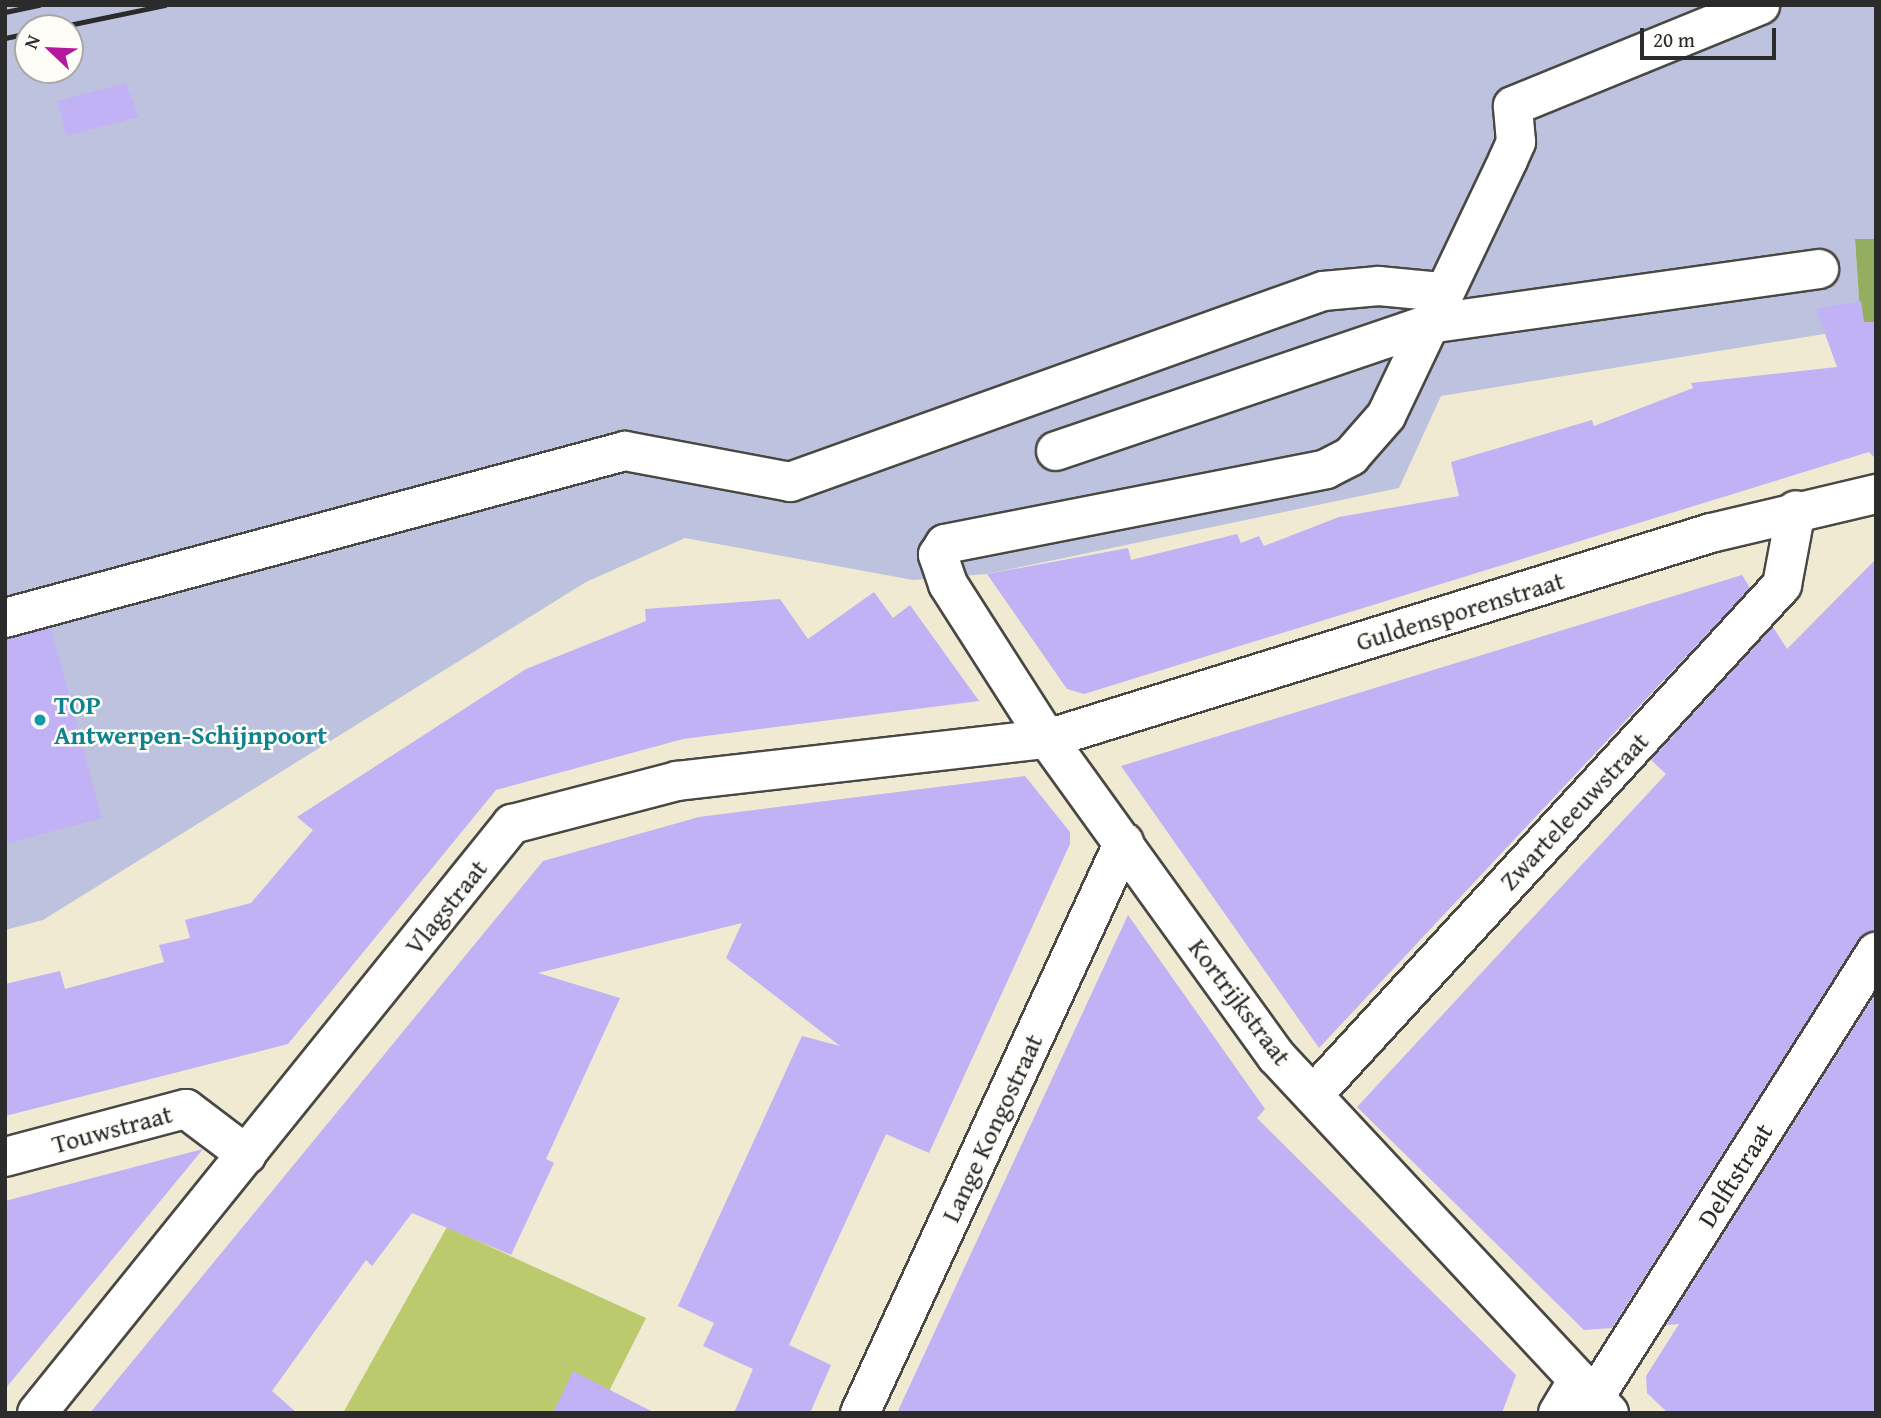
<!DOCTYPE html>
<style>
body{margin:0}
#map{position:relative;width:1881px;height:1418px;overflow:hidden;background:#f0ead2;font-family:"Gentium Book Plus",serif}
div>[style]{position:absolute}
.industrial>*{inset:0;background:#bdc3de}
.green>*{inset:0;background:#bbca6c}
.forest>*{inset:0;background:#94ae60}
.building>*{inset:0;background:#c1b1f5}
.roads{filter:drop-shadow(2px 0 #494844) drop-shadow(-2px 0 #494844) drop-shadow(0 2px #494844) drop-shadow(0 -2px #494844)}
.minor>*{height:38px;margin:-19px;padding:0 19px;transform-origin:19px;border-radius:19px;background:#fff}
.rail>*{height:5px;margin:-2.5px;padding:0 2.5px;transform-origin:2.5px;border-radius:2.5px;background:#2b2b2b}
.dots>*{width:19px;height:19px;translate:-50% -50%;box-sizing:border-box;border:4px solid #fdfcf7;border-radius:50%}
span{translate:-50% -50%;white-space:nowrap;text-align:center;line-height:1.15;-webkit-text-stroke:5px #fdfcf7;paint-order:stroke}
.street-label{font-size:26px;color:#2b2b2b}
.culture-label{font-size:26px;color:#0d838f;font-weight:700}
.left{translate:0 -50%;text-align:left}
.frame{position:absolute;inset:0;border:7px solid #2b2b2b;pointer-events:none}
.north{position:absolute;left:14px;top:14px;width:70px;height:70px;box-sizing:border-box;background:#fdfcf7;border:2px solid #a9a8a5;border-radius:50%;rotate:293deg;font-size:19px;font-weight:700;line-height:28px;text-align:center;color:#2b2b2b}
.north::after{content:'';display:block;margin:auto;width:24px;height:32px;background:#b5179e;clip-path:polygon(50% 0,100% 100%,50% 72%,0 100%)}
.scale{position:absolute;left:1640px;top:28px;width:136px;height:32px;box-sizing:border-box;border:4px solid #2b2b2b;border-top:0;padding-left:9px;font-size:21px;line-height:24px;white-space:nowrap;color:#2b2b2b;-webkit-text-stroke:5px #fdfcf7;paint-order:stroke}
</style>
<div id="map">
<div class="industrial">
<div style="clip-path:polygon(evenodd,5px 5px,1876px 5px,1876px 239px,1855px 239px,1861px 328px,1441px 396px,1399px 488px,987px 574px,913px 580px,685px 538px,586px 582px,43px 920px,5px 930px,5px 5px,28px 28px,70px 28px,70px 70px,28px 70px,28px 28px)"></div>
</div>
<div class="green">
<div style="clip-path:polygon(447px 1227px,646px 1318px,598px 1413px,343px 1413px)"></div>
</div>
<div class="forest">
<div style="clip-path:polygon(1855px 239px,1876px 239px,1876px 326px,1861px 328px)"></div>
</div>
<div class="building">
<div style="clip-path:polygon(126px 83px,139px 117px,66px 136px,57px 101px)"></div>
<div style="clip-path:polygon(1861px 301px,1864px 322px,1876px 322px,1876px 459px,1869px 452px,1084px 694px,1067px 689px,987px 574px,1128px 548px,1131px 560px,1237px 534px,1241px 543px,1259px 536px,1264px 546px,1339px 517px,1459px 496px,1451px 462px,1592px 420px,1594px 426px,1693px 388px,1691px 383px,1837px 367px,1816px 309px)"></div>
<div style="clip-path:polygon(1876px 559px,1876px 930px,1858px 940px,1612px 1328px,1584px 1330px,1357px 1107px,1666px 774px,1651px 760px,1773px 627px,1787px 649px)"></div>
<div style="clip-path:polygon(1742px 575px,1750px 588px,1319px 1048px,1121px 766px)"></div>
<div style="clip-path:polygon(874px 592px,893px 618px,910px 605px,979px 701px,683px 739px,496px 790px,288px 1044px,5px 1116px,5px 984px,60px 971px,65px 989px,164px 962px,159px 945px,190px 938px,185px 920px,251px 903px,313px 830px,297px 817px,526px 669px,646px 621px,645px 609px,780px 599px,808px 639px)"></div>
<div style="clip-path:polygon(51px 628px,102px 818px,5px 844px,5px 639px)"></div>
<div style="clip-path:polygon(1025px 776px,1070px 832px,1070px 844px,929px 1153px,886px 1134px,789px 1345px,831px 1365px,810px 1413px,734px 1413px,753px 1369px,703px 1346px,714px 1323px,678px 1306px,802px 1036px,840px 1046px,726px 958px,742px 923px,538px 973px,620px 998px,546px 1159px,554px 1163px,511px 1255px,412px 1213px,372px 1266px,366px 1260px,272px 1391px,297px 1413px,90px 1413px,543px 861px,699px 817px)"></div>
<div style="clip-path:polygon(1128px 915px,1265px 1109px,1257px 1118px,1516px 1375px,1502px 1413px,897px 1413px)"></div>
<div style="clip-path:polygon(1876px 993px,1876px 1413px,1668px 1413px,1647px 1393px,1646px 1376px,1679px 1324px,1666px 1325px)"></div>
<div style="clip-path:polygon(203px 1149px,111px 1261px,5px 1389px,5px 1201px)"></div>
<div style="clip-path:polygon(573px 1371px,655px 1413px,553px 1413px)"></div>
</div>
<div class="roads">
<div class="minor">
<div style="left:1056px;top:451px;width:393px;rotate:-18.8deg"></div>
<div style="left:1428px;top:324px;width:395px;rotate:-8deg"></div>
<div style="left:5px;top:618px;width:642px;rotate:-15.08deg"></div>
<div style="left:625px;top:451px;width:168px;rotate:10.6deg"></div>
<div style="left:790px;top:482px;width:566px;rotate:-19.72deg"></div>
<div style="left:1323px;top:291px;width:56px;rotate:-5.1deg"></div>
<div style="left:1379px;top:286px;width:64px;rotate:5.4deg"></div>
<div style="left:1315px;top:1093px;width:690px;rotate:-47.41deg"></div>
<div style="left:1782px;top:585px;width:76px;rotate:-79.4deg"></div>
<div style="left:5px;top:1157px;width:187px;rotate:-14.9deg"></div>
<div style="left:186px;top:1109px;width:76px;rotate:37deg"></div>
<div style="left:1594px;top:1398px;width:528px;rotate:-57.7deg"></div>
<div style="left:37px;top:1413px;width:757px;rotate:-51.12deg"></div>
<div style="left:512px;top:824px;width:171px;rotate:-14.6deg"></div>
<div style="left:677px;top:781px;width:372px;rotate:-6.5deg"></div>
<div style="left:1047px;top:739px;width:695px;rotate:-17.24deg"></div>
<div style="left:1711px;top:533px;width:170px;rotate:-13.3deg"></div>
<div style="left:860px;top:1413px;width:629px;rotate:-65.19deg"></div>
<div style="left:1558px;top:1413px;width:37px;rotate:-59deg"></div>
<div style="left:1609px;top:1413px;width:488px;rotate:-133deg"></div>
<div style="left:1276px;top:1056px;width:391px;rotate:-125.8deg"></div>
<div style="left:1047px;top:739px;width:184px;rotate:-122.6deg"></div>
<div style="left:948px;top:584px;width:31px;rotate:-109deg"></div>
<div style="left:938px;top:555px;width:13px;rotate:-58deg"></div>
<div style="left:945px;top:544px;width:388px;rotate:-11.1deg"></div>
<div style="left:1326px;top:469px;width:28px;rotate:-27deg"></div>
<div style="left:1351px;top:456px;width:53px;rotate:-48.8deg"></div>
<div style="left:1386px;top:416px;width:284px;rotate:-64.5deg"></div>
<div style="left:1508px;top:160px;width:20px;rotate:-66deg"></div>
<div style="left:1516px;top:142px;width:36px;rotate:-95deg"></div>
<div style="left:1513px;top:106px;width:267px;rotate:-22.2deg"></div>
</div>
</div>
<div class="rail">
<div style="left:5px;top:12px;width:35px;rotate:-12deg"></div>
<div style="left:54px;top:28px;width:113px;rotate:-11.7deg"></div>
<div style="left:5px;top:38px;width:24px;rotate:-12deg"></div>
</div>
<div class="dots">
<div style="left:40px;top:720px;background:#0f9aa8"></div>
</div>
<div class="street-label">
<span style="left:1460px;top:611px;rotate:-17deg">Guldensporenstraat</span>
<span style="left:1574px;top:811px;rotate:-47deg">Zwarteleeuwstraat</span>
<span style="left:446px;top:907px;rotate:-51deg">Vlagstraat</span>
<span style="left:1240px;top:1002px;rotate:53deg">Kortrijkstraat</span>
<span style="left:992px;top:1128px;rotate:-65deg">Lange Kongostraat</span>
<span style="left:112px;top:1129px;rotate:-15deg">Touwstraat</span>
<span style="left:1735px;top:1175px;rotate:-58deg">Delftstraat</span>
</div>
<div class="culture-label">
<span class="left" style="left:54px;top:720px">TOP<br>Antwerpen-Schijnpoort</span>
</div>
<div class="frame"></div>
<div class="north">N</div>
<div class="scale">20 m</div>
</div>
